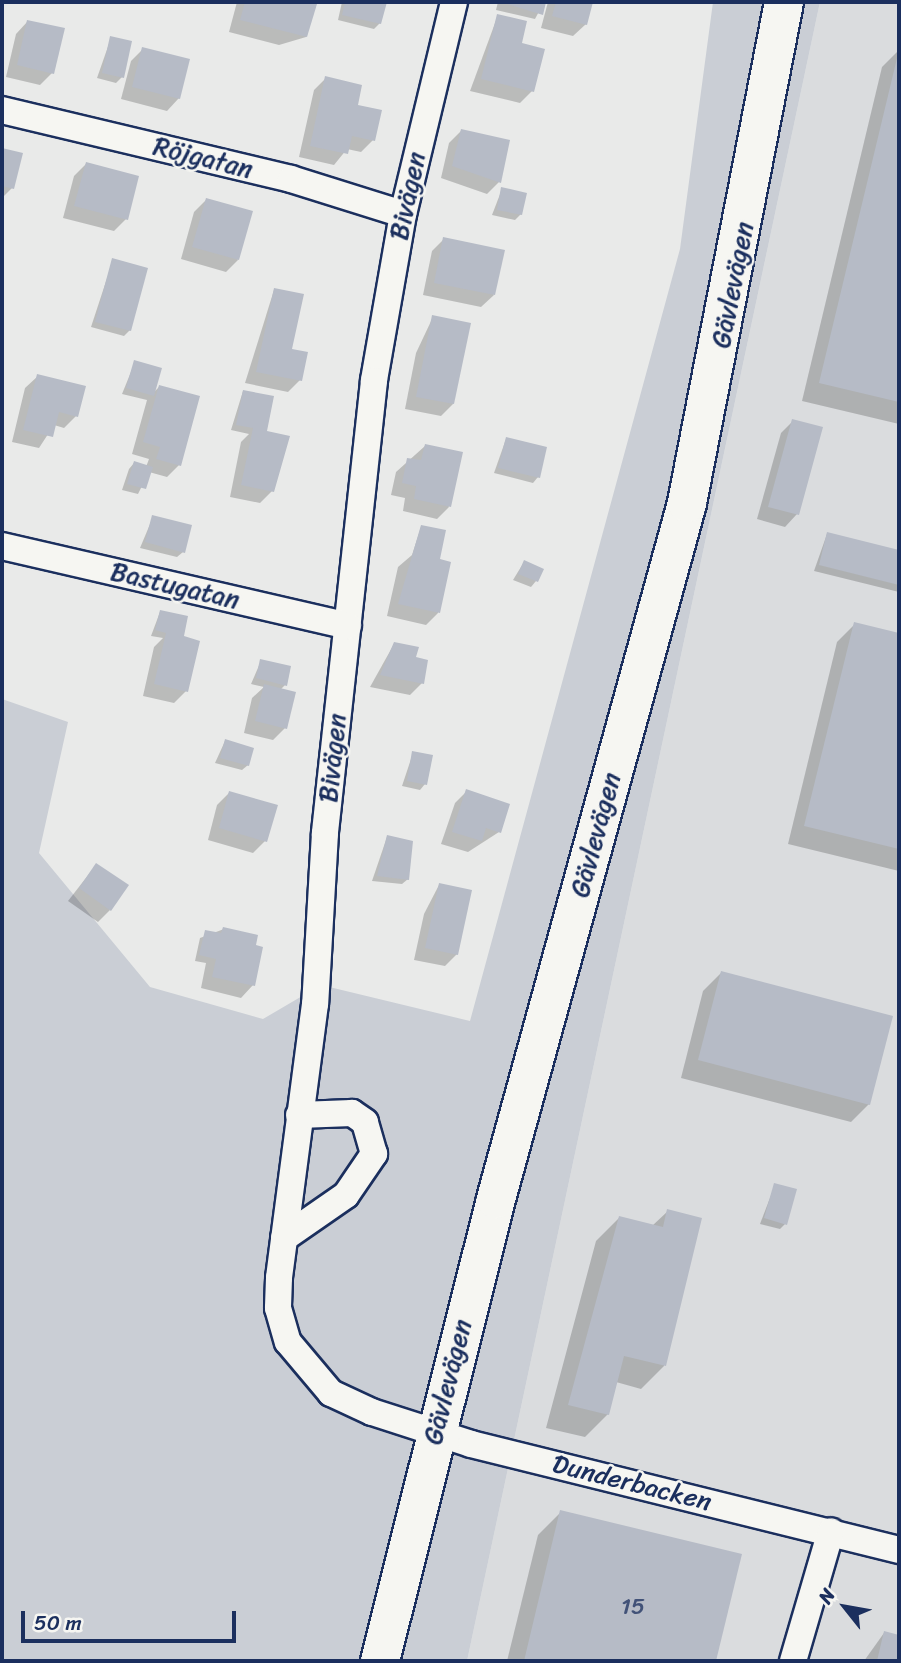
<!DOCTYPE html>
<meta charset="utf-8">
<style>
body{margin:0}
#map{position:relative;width:901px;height:1663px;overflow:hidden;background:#e9eae9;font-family:Sriracha,sans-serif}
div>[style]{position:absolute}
.built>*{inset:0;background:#dadcde}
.green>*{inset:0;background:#caced5}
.shadow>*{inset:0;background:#0003}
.building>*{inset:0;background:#b6bbc6}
.roads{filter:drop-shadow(2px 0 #1b2f5e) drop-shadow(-2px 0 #1b2f5e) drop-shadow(0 2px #1b2f5e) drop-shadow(0 -2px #1b2f5e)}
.street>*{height:26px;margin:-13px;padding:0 13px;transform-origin:13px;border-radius:13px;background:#f6f6f2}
.secondary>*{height:38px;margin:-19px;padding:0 19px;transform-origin:19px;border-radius:19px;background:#f6f6f2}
span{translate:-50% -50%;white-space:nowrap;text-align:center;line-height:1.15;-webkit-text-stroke:5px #f6f6f2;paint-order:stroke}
.number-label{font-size:23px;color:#425278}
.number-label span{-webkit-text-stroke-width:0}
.street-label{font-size:26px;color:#1b2f5e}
.frame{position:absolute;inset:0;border:4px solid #1b2f5e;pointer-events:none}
.north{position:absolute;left:810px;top:1572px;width:70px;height:70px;-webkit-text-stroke:5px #f6f6f2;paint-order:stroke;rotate:301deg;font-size:19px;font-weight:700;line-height:28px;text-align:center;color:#1b2f5e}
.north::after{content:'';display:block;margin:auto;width:24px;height:32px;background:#1b2f5e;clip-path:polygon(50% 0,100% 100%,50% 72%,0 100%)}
.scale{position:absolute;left:21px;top:1611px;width:215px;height:32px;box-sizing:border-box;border:4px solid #1b2f5e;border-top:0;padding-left:9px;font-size:21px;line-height:24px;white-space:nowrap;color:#1b2f5e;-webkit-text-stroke:5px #f6f6f2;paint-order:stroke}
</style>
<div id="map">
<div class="built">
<div style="clip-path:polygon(820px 2px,899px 2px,899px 1661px,467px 1661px)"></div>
</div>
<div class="green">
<div style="clip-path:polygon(713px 2px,820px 2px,467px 1661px,2px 1661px,2px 699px,68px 722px,39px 853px,150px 987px,263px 1019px,321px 985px,470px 1021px,680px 249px)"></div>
</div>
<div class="shadow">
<div style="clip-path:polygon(237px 2px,302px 2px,314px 5px,306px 37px,279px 45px,229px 32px)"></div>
<div style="clip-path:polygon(342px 2px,385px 2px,380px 23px,374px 29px,338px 20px)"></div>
<div style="clip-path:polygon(498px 2px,544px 2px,535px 19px,496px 10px)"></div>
<div style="clip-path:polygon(548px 2px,591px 2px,586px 24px,573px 36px,541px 28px)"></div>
<div style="clip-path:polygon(498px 15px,520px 44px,532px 91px,520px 103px,470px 91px)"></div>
<div style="clip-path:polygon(28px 21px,52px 73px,40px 85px,6px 77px,16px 34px)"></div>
<div style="clip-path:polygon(111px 38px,122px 77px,116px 83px,97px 78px)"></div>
<div style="clip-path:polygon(143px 49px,179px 98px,167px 111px,121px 99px,131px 61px)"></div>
<div style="clip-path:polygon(899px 50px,899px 424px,802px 401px,882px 67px)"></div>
<div style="clip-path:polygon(326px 78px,356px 106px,373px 140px,361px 152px,347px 149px,334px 165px,299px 157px,314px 90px)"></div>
<div style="clip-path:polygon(461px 131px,508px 141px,499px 182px,487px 194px,441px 178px,449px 143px)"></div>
<div style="clip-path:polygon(2px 150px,20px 155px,12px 188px,2px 198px)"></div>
<div style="clip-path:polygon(86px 164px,126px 219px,114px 231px,63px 218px,74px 176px)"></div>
<div style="clip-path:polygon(502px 189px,521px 214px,515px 220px,492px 215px)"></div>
<div style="clip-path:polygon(206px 200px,238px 260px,226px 272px,181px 259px,194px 212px)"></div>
<div style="clip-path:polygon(444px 239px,494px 295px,481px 307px,423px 295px,432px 251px)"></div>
<div style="clip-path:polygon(113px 260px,130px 330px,124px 336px,91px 327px)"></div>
<div style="clip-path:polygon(274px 290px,300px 380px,288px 392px,245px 383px)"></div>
<div style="clip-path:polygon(433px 317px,453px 404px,441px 416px,405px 409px,416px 353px)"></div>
<div style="clip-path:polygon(135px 362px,153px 393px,159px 387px,179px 465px,167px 477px,149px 472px,138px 494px,122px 490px,129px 469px,134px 463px,146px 467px,149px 459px,132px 454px,147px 400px,122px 394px)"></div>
<div style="clip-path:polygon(38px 376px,76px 416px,64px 428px,54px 425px,39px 448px,12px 442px,25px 388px)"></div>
<div style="clip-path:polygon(243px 391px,272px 491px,260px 503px,230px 497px,241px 442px,249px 434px,231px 430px)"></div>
<div style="clip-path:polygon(793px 421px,797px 514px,785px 527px,757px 519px,781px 433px)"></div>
<div style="clip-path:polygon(506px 439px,538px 477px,533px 483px,494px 473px)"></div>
<div style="clip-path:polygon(425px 446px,449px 507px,437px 519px,403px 511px,405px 498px,391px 495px,396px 472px)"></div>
<div style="clip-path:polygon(153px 517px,183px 552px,177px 557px,140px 548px)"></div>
<div style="clip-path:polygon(421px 527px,438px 558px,438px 613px,426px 625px,387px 616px,398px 567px,412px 555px)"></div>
<div style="clip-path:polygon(827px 534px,899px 551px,899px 592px,814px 571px)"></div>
<div style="clip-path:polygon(524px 562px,536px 581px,531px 587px,513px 580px)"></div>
<div style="clip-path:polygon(160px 612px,182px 636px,186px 691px,174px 703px,143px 696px,154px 647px,163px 638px,151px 636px)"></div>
<div style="clip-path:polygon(855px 624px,899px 634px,899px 871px,788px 844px,837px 642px)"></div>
<div style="clip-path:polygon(394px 644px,422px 683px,410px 695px,370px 687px)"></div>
<div style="clip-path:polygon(261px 661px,285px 685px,280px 690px,285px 728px,273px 740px,244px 733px,252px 698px,264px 687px,251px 684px)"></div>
<div style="clip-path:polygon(225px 741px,248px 765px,242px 770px,215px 763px)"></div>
<div style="clip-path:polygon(413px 753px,425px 784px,420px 790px,402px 786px)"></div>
<div style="clip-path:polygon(467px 791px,499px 832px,468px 852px,441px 844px,455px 803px)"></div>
<div style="clip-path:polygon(229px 793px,265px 841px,253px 853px,208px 840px,217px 805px)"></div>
<div style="clip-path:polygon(387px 837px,408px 879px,402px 884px,372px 881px)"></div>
<div style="clip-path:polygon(96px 865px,110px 910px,98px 922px,68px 901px)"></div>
<div style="clip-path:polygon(439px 885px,457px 954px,445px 966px,414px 960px,424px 914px)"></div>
<div style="clip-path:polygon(224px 929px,253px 985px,241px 998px,201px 988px,206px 963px,195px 961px,200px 938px)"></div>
<div style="clip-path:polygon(721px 973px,869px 1104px,851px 1122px,681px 1078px,703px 991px)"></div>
<div style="clip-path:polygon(775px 1185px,785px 1224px,780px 1229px,760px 1224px)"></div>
<div style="clip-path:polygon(668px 1211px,700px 1219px,664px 1366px,641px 1389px,616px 1382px,608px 1414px,585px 1437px,546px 1428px,596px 1241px,619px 1218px,652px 1226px)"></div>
<div style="clip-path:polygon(561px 1512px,740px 1555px,714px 1661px,507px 1661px,538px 1535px)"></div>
<div style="clip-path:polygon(884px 1633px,899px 1637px,899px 1661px,864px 1661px)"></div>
</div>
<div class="building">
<div style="clip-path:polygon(245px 2px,317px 4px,307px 37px,240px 20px)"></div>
<div style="clip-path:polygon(345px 2px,387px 2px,381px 24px,342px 15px)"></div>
<div style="clip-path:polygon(501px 2px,546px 2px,543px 15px)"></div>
<div style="clip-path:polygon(556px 2px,593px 2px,587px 25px,552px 16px)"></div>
<div style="clip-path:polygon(497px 14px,527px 21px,522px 43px,545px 49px,534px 92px,481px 79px)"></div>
<div style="clip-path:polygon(27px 20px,65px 28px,54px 74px,17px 65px)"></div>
<div style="clip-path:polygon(110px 36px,132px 41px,124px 78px,102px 73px)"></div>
<div style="clip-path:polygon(142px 47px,190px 59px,180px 99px,132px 87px)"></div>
<div style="clip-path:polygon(898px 54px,899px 54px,899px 402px,819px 383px)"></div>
<div style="clip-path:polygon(325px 76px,362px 85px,358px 105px,382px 110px,375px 141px,352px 136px,348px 154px,310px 146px)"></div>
<div style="clip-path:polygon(461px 129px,510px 140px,501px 183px,452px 166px)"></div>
<div style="clip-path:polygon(2px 148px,23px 153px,14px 189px,2px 186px)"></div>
<div style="clip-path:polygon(86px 162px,139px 176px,128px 220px,74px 206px)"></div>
<div style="clip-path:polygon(501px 187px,527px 193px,522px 215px,497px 210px)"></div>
<div style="clip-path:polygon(206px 198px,253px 211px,239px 260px,192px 247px)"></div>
<div style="clip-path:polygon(443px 237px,505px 250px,495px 295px,434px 283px)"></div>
<div style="clip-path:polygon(112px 258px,148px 268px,131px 331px,95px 322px)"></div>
<div style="clip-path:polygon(274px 288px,304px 294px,292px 349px,308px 352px,302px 381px,256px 372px)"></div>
<div style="clip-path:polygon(432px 315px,471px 323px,454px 404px,416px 397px)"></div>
<div style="clip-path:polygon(134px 360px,162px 368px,154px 396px,126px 388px)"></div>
<div style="clip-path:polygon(37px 374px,86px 386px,78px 417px,59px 412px,53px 437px,23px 430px)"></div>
<div style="clip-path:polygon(159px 385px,200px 396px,181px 466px,156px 459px,160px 447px,143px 442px)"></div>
<div style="clip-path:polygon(243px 390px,274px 396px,267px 431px,290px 436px,274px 492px,241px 485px,253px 428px,236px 425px)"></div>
<div style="clip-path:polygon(792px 419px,823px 427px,799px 515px,768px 507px)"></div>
<div style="clip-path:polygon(506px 437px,547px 447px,540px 478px,498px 468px)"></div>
<div style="clip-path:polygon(425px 444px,463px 452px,451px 507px,414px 499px,416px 486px,402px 483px,407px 458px,421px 460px)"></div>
<div style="clip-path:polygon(134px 461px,153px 467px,146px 489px,127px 484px)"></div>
<div style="clip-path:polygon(152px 515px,192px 525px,185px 553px,145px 542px)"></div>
<div style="clip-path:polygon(421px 525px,446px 530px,440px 559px,451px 562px,440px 613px,398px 604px)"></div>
<div style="clip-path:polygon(827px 532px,899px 550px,899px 585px,819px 565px)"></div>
<div style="clip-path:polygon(524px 560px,544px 569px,538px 582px,518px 574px)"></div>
<div style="clip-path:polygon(160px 610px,188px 616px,184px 636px,200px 641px,188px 692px,154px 684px,166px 633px,155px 630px)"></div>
<div style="clip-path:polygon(854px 622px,899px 633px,899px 849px,804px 826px)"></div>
<div style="clip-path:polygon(394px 642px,419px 647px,416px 657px,428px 660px,424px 684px,380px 675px)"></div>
<div style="clip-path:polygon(260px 659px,291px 666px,287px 686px,256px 678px)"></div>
<div style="clip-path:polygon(264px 684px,296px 692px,287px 729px,255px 721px)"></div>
<div style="clip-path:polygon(225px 739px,254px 748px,249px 766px,220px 758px)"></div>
<div style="clip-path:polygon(412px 751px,433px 755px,427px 785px,407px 781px)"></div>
<div style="clip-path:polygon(466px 789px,510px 804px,501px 833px,486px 828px,482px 841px,452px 832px)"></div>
<div style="clip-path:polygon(229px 791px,278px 805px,267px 842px,219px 828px)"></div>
<div style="clip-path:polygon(387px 835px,413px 841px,409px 880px,377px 876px)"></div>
<div style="clip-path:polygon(96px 863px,129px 885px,111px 911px,79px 888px)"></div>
<div style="clip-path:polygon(439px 883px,472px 890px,458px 955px,425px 948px)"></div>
<div style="clip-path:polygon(223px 927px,258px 935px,256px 945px,263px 947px,255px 986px,212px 977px,216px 959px,199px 955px,205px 930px,221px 933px)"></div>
<div style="clip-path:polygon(721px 971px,893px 1016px,870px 1105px,698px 1060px)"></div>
<div style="clip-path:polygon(774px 1183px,797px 1189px,787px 1225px,764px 1218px)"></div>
<div style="clip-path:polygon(667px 1209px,702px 1218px,666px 1366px,624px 1356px,609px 1415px,568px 1405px,619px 1216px,663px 1227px)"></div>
<div style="clip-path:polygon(560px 1510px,742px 1554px,716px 1661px,524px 1661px)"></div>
<div style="clip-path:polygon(884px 1631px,899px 1635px,899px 1661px,877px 1661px)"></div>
</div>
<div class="roads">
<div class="street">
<div style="left:454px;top:2px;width:218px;rotate:103.5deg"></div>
<div style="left:403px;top:214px;width:169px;rotate:99.9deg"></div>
<div style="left:374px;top:381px;width:455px;rotate:96.2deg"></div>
<div style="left:325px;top:833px;width:171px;rotate:93.3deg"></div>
<div style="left:315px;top:1004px;width:276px;rotate:97.5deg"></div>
<div style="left:279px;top:1278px;width:30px;rotate:92deg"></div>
<div style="left:278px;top:1308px;width:35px;rotate:74deg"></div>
<div style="left:288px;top:1342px;width:67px;rotate:49.9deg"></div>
<div style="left:331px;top:1393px;width:45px;rotate:24.9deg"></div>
<div style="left:372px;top:1412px;width:104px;rotate:17.9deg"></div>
<div style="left:471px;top:1444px;width:441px;rotate:13.9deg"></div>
<div style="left:2px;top:110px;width:297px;rotate:13.4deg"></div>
<div style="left:291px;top:179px;width:117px;rotate:17.4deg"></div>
<div style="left:2px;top:546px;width:355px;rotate:13deg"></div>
<div style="left:284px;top:1238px;width:75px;rotate:-34.7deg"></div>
<div style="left:346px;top:1195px;width:50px;rotate:-55.7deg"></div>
<div style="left:374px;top:1154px;width:33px;rotate:-106deg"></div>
<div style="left:365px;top:1122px;width:16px;rotate:-145deg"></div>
<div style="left:352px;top:1113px;width:53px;rotate:177.8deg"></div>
<div style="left:793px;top:1661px;width:135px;rotate:-73.7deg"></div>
</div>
<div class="secondary">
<div style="left:380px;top:1661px;width:476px;rotate:-75.9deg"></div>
<div style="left:496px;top:1199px;width:722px;rotate:-74.65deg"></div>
<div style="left:687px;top:503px;width:510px;rotate:-79.04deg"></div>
</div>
</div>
<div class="number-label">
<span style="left:633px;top:1607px">15</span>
</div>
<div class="street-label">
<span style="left:203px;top:158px;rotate:14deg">Röjgatan</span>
<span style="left:408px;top:196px;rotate:-78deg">Bivägen</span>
<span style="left:733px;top:285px;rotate:-79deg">Gävlevägen</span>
<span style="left:175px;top:586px;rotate:13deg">Bastugatan</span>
<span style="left:333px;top:758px;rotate:-84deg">Bivägen</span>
<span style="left:596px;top:835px;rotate:-75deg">Gävlevägen</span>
<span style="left:448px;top:1382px;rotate:-76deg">Gävlevägen</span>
<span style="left:632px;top:1483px;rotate:14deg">Dunderbacken</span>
</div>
<div class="frame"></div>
<div class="north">N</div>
<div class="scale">50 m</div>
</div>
